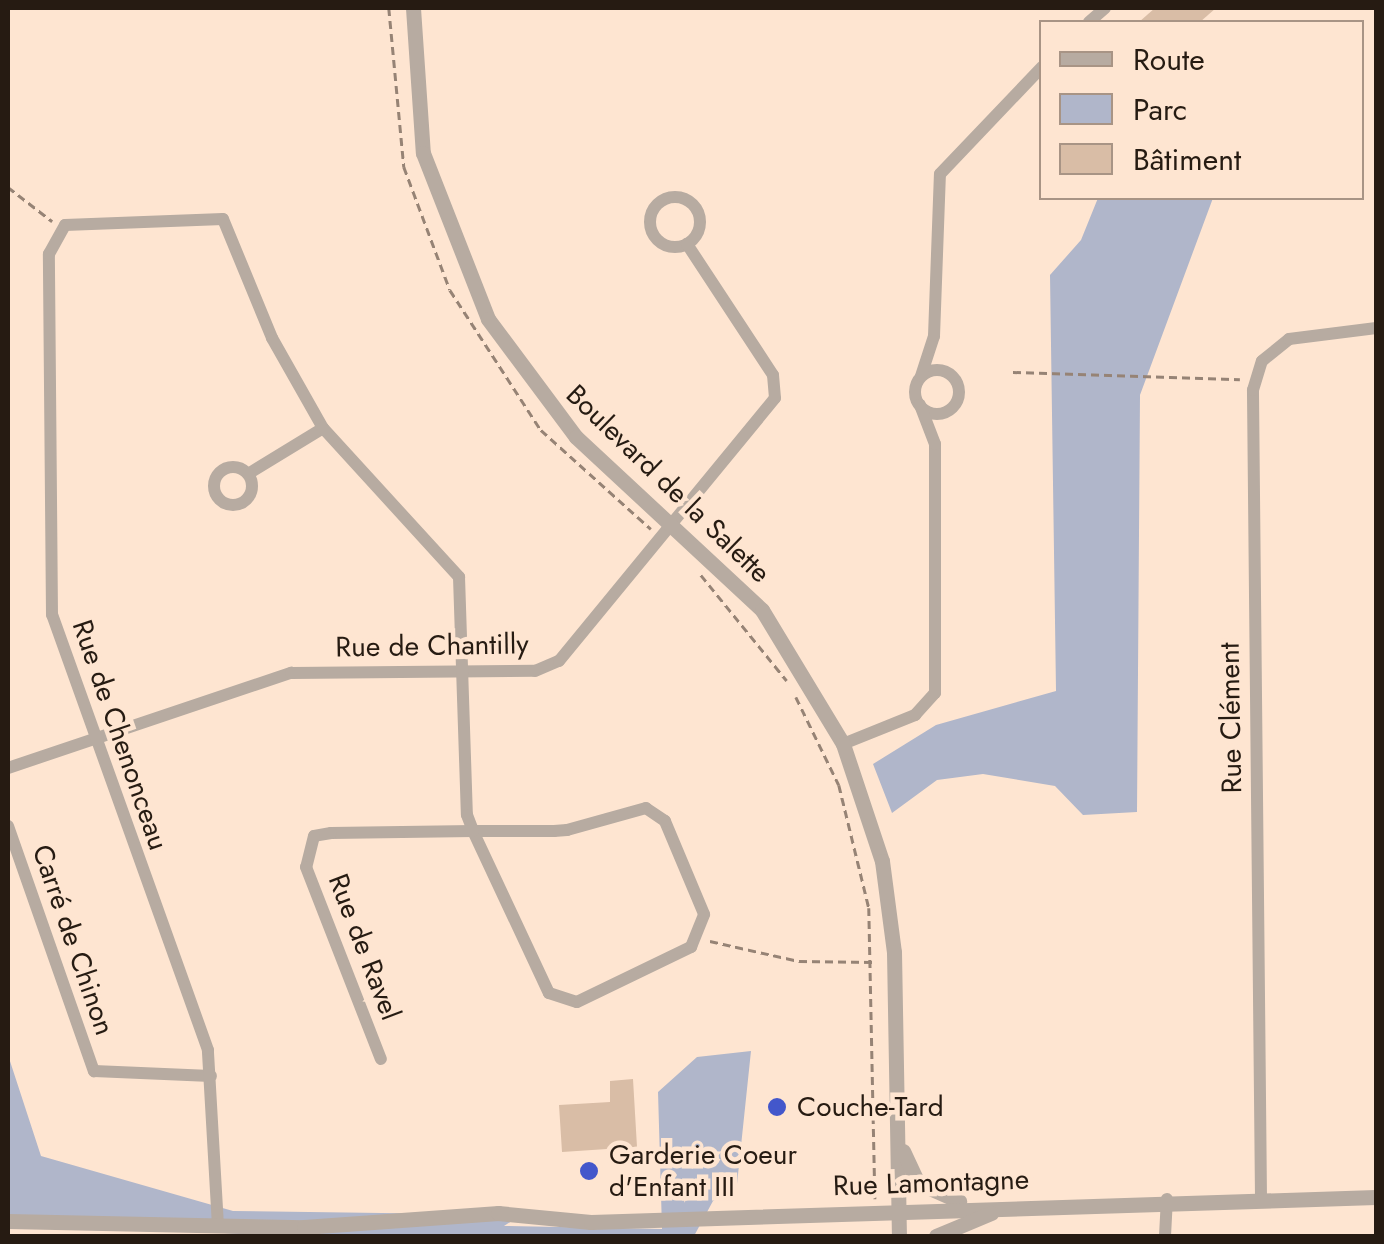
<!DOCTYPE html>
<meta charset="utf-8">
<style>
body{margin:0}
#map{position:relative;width:1384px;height:1244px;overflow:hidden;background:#fee5d1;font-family:Jost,sans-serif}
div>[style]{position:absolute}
.green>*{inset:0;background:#b0b6ca}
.building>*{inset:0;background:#d9bda6}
.path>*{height:2.5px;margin-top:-1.25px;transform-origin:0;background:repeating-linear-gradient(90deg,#968375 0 8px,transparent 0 13px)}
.minor>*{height:12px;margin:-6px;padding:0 6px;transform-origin:6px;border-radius:6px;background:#b7aba1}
.minor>.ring{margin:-6px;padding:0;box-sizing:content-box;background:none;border:12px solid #b7aba1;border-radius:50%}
.tertiary>*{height:15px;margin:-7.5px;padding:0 7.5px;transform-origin:7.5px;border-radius:7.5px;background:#b7aba1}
.dots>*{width:28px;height:28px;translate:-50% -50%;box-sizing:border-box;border:5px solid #fee5d1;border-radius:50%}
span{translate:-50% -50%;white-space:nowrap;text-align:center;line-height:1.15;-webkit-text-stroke:9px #fee5d1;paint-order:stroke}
.street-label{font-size:28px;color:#261b12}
.poi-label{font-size:28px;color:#261b12}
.left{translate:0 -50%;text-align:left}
.frame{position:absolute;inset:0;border:10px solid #261b12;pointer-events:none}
.legend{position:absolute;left:1039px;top:20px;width:325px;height:180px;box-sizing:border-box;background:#fee5d1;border:2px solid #a89485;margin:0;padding:12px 18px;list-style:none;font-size:30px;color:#261b12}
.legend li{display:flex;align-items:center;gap:20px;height:50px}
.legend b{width:50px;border:2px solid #a89485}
</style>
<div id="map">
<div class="green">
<div style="clip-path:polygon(1098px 198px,1213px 198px,1140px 395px,1137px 812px,1083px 815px,1055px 786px,983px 774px,937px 780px,892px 813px,873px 764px,936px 725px,1056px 691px,1050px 275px,1081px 240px)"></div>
<div style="clip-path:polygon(751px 1051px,737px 1184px,713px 1201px,694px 1236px,273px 1236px,8px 1219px,8px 1055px,41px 1156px,233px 1211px,521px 1215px,504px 1226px,662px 1229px,658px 1092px,697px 1057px)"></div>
</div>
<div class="building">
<div style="clip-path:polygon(1155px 8px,1216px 8px,1200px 22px,1139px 22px)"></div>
<div style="clip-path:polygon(633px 1079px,637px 1147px,562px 1152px,559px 1105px,610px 1102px,610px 1081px)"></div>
</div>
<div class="path">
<div style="left:389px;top:8px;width:160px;rotate:84.6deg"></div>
<div style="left:404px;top:167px;width:131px;rotate:69.5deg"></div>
<div style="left:450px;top:290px;width:167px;rotate:57deg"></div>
<div style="left:541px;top:430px;width:148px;rotate:42deg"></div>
<div style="left:8px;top:187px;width:56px;rotate:37.7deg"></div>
<div style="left:1013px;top:372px;width:227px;rotate:1.8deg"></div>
<div style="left:701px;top:575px;width:136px;rotate:50.9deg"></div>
<div style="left:796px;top:697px;width:98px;rotate:64deg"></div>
<div style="left:839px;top:785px;width:127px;rotate:76.3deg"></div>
<div style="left:869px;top:908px;width:291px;rotate:88.8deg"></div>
<div style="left:710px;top:941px;width:91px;rotate:12.7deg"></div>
<div style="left:799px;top:961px;width:74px;rotate:0.8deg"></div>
</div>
<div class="minor">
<div style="left:1089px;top:22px;width:21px;rotate:-41deg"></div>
<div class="ring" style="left:650px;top:197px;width:38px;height:38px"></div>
<div class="ring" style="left:915px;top:370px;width:32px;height:32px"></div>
<div style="left:921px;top:376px;width:42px;rotate:-72deg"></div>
<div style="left:934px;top:336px;width:162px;rotate:-87.9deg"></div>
<div style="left:940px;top:174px;width:148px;rotate:-46.4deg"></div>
<div class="ring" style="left:214px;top:467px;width:26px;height:26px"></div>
<div style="left:248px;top:474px;width:88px;rotate:-31.5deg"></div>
<div style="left:843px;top:744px;width:78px;rotate:-21.9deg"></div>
<div style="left:915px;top:715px;width:30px;rotate:-48deg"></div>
<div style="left:935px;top:693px;width:249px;rotate:-90deg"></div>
<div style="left:935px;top:444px;width:42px;rotate:-111deg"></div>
<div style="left:8px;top:768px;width:299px;rotate:-18.6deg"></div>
<div style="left:291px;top:673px;width:244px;rotate:-0.5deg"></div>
<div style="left:535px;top:671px;width:26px;rotate:-23deg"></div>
<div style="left:559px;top:661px;width:340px;rotate:-50.6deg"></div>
<div style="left:775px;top:398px;width:23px;rotate:-95deg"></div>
<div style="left:773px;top:375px;width:157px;rotate:-123.3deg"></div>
<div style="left:8px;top:826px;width:260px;rotate:70.7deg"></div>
<div style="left:94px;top:1071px;width:117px;rotate:2.4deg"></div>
<div style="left:1261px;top:1198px;width:808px;rotate:-90.57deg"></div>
<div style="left:1253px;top:390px;width:30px;rotate:-73deg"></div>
<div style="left:1262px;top:361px;width:35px;rotate:-39deg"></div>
<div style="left:1289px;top:339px;width:88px;rotate:-7.2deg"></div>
<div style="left:218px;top:1226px;width:176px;rotate:-93.3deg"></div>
<div style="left:208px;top:1050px;width:462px;rotate:-109.7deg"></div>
<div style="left:52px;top:615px;width:361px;rotate:-90.5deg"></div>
<div style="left:49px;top:254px;width:33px;rotate:-61deg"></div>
<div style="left:65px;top:225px;width:158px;rotate:-2.2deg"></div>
<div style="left:223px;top:219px;width:129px;rotate:67.6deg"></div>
<div style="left:272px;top:338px;width:103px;rotate:60.5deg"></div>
<div style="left:323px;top:428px;width:202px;rotate:47.6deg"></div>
<div style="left:459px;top:577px;width:238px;rotate:88.1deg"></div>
<div style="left:467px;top:815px;width:17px;rotate:69deg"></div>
<div style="left:473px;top:831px;width:179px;rotate:64.9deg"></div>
<div style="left:549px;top:993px;width:29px;rotate:18deg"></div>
<div style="left:577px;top:1002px;width:127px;rotate:-25.8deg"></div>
<div style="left:691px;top:947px;width:35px;rotate:-68deg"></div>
<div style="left:704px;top:914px;width:101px;rotate:-112.8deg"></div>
<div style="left:665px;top:821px;width:23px;rotate:-146deg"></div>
<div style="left:646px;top:808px;width:82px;rotate:164.4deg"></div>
<div style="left:567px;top:830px;width:13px;rotate:176deg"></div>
<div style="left:554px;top:831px;width:81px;rotate:180deg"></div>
<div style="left:473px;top:831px;width:142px;rotate:179.2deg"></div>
<div style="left:331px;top:833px;width:17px;rotate:170deg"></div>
<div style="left:314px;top:836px;width:32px;rotate:104deg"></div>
<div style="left:306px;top:867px;width:206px;rotate:68.7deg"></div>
<div style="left:1165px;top:1236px;width:37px;rotate:-87deg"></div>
</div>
<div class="tertiary">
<div style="left:413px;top:8px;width:145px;rotate:86.1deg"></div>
<div style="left:423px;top:153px;width:178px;rotate:68.6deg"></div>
<div style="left:488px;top:319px;width:147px;rotate:53.3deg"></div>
<div style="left:576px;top:437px;width:254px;rotate:42.9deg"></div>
<div style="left:762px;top:610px;width:157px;rotate:58.8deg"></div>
<div style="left:843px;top:744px;width:123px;rotate:71.6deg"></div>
<div style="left:882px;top:861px;width:92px;rotate:82.5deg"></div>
<div style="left:894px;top:952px;width:284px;rotate:89deg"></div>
<div style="left:903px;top:1151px;width:35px;rotate:65deg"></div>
<div style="left:918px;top:1183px;width:45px;rotate:23.7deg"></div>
<div style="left:8px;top:1221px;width:296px;rotate:1.2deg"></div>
<div style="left:304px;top:1227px;width:195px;rotate:-4.1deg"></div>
<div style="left:498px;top:1213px;width:93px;rotate:5.5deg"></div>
<div style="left:591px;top:1222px;width:785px;rotate:-1.82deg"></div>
<div style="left:936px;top:1236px;width:60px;rotate:-22.7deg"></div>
</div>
<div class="dots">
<div style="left:777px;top:1107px;background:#4357cb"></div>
<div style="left:589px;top:1171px;background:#4357cb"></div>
</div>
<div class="street-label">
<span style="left:668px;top:484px;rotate:44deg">Boulevard de la Salette</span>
<span style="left:432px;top:646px;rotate:-1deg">Rue de Chantilly</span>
<span style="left:1231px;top:718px;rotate:-91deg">Rue Clément</span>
<span style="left:120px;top:735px;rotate:71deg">Rue de Chenonceau</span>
<span style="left:73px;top:940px;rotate:71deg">Carré de Chinon</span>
<span style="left:364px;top:947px;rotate:69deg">Rue de Ravel</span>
<span style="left:931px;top:1183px;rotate:-2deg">Rue Lamontagne</span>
</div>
<div class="poi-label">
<span class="left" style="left:797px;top:1107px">Couche-Tard</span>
<span class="left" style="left:609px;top:1171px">Garderie Coeur<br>d'Enfant III</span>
</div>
<div class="frame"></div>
<ul class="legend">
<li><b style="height:12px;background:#b7aba1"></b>Route</li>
<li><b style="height:28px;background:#b0b6ca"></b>Parc</li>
<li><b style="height:28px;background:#d9bda6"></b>Bâtiment</li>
</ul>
</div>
